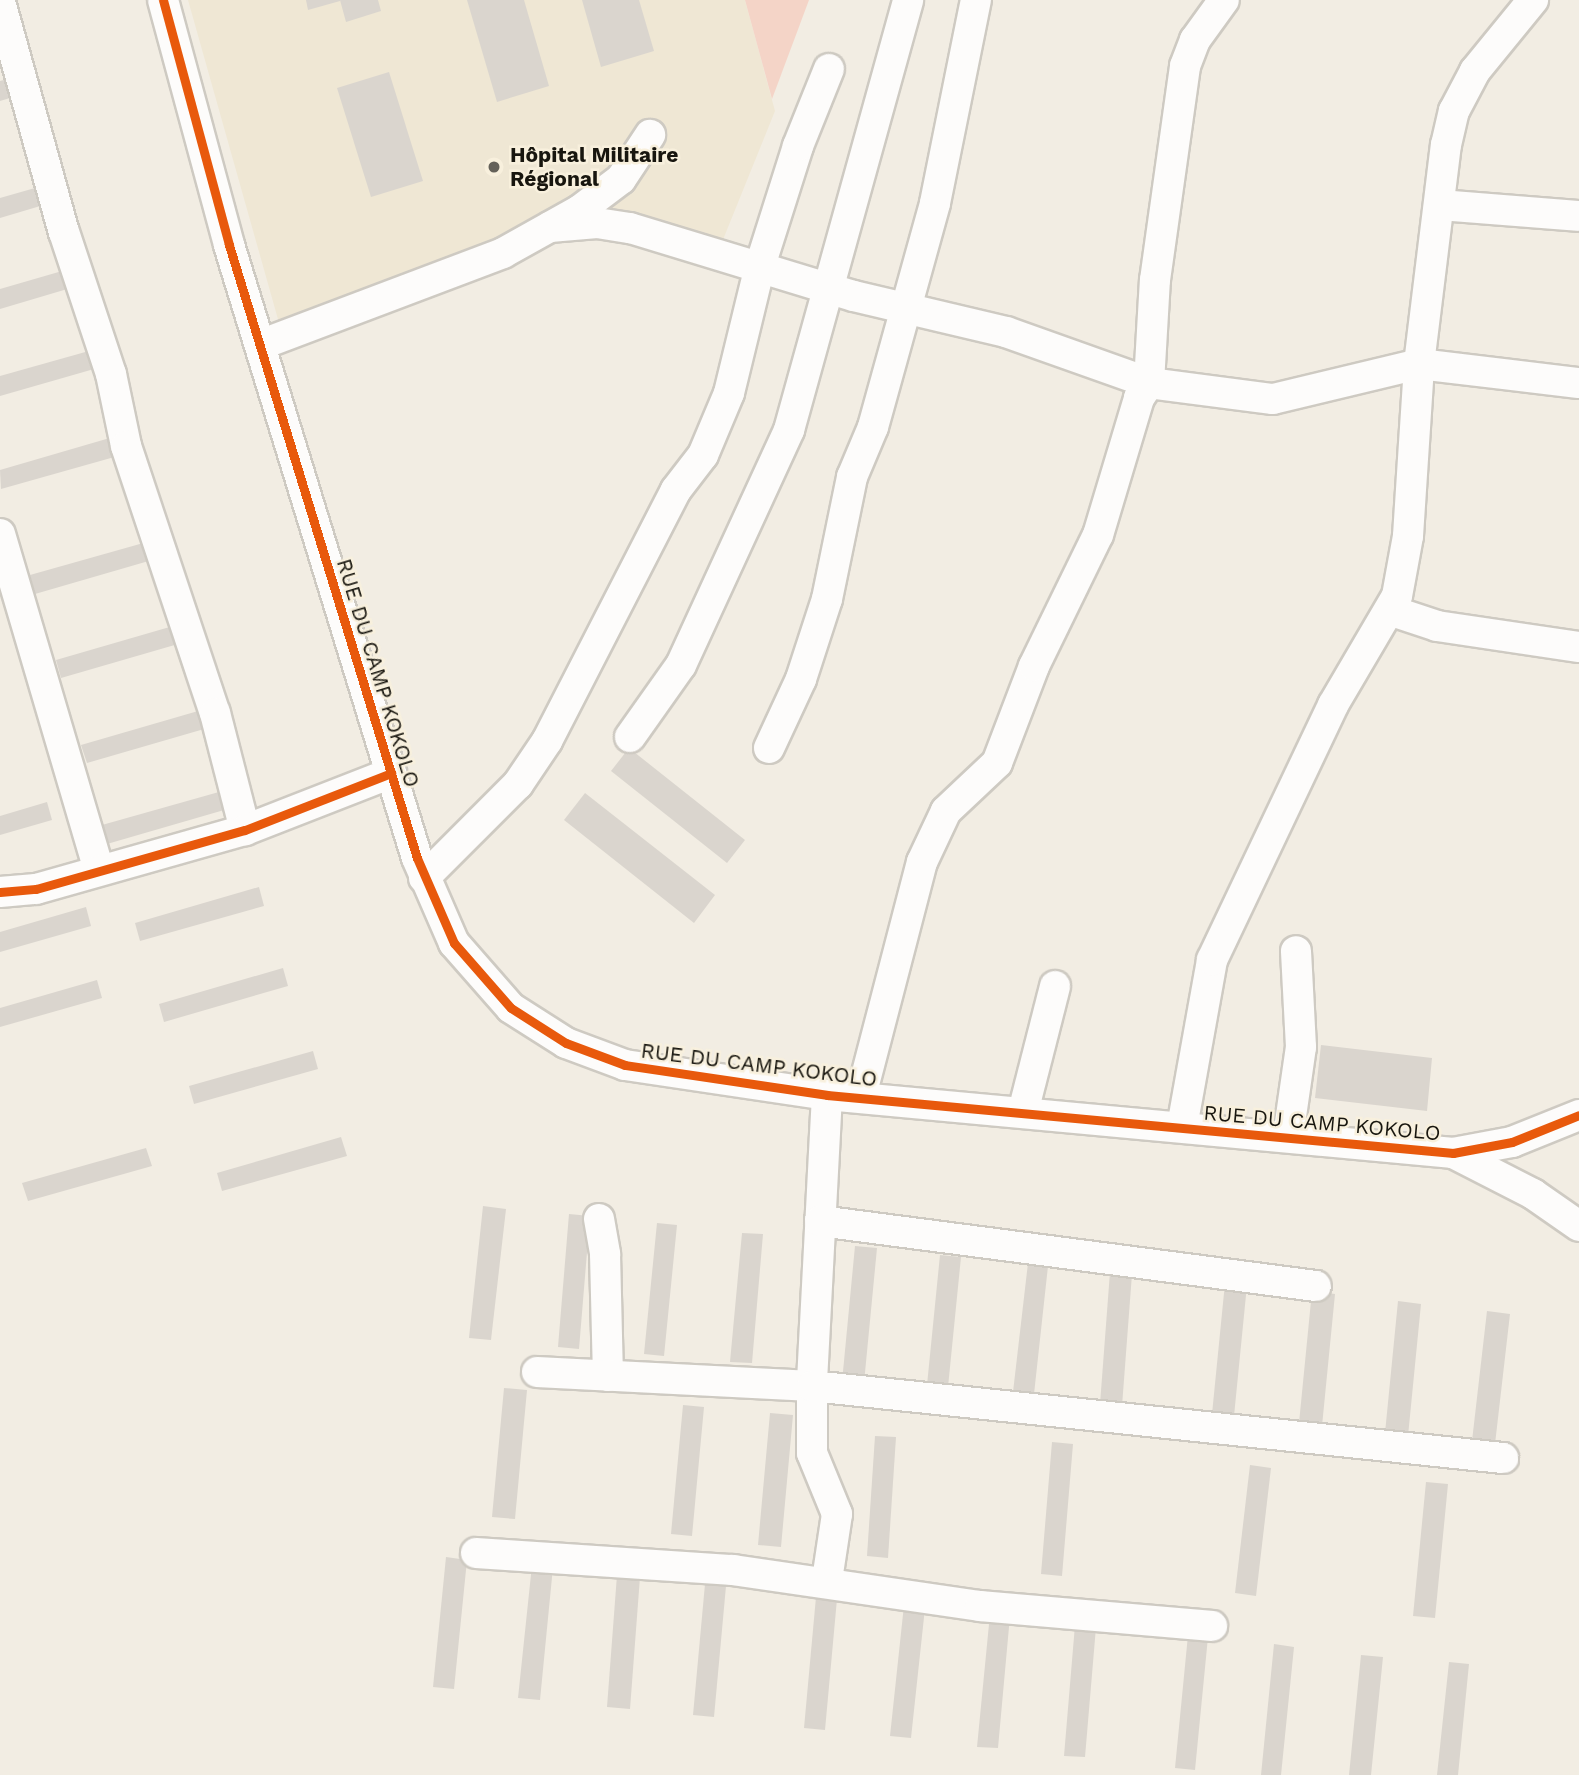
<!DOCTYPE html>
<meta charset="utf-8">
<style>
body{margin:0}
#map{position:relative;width:1579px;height:1775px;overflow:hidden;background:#f2ede3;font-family:"Work Sans",sans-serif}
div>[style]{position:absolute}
.built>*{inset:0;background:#efe7d4}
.green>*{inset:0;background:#f4d4c7}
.building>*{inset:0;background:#dad5ce}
.roads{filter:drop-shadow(2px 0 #cecac2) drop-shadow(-2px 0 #cecac2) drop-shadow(0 2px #cecac2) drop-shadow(0 -2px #cecac2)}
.minor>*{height:30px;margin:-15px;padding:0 15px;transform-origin:15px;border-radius:15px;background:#fdfcfb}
.cycleway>*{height:9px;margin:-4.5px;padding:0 4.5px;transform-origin:4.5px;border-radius:4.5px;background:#e8590c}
.dots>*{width:19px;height:19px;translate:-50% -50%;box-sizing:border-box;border:4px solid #f8f0dd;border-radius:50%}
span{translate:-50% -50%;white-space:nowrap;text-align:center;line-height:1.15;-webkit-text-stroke:5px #f8f0dd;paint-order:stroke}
.poi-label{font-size:21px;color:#18160f;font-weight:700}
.left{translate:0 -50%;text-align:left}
.street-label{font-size:21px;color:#18160f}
</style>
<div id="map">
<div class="built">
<div style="clip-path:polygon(188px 0,745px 0,775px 111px,716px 257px,597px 223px,283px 337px)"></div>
</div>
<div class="green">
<div style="clip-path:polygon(745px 0,809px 0,772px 99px)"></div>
</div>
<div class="building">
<div style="clip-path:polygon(306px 0,340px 0,340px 1px,308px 10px)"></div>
<div style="clip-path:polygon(340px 0,378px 0,381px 11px,346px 22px)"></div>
<div style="clip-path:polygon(467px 0,524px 0,549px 86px,497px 102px)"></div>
<div style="clip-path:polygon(582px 0,639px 0,654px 51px,601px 67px)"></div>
<div style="clip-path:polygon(389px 72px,423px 181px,371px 197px,337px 88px)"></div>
<div style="clip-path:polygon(15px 77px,20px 95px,0 101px,0 81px)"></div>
<div style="clip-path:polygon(42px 186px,47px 204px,0 218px,0 198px)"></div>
<div style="clip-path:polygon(69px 269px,74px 287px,0 309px,0 289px)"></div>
<div style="clip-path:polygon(96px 349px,101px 367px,0 396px,0 376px)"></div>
<div style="clip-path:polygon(120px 435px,125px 454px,1px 489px,0 470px)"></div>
<div style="clip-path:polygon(154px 540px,159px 558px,35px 594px,30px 575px)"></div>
<div style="clip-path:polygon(180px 624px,185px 642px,61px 678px,56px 660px)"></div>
<div style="clip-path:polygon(205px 709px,211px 727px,87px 763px,81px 745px)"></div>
<div style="clip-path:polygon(629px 748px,745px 840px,727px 863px,611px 771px)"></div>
<div style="clip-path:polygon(226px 790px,231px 808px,107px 844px,102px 825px)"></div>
<div style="clip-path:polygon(585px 793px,715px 895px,694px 923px,564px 820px)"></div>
<div style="clip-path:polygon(47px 802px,52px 820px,0 835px,0 816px)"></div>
<div style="clip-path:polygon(259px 887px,264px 906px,140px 941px,135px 923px)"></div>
<div style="clip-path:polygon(86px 907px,91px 926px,0 952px,0 932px)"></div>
<div style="clip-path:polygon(283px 968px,288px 986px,164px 1022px,159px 1004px)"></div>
<div style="clip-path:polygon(97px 980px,102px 998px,0 1027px,0 1008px)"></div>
<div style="clip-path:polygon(1321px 1045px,1432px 1058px,1427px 1111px,1315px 1098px)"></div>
<div style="clip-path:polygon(313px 1051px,318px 1069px,194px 1104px,189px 1086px)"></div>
<div style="clip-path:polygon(341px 1137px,347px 1156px,222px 1191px,217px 1173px)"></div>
<div style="clip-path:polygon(146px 1148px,152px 1166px,28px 1201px,22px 1183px)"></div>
<div style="clip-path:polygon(483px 1206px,506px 1209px,491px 1340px,469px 1338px)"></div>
<div style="clip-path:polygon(569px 1214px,590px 1216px,579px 1349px,558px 1347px)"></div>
<div style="clip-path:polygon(657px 1223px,677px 1225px,664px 1356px,644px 1354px)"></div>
<div style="clip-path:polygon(742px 1233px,763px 1234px,752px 1363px,730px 1362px)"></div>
<div style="clip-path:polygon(855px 1246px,877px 1248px,864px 1383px,842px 1382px)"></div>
<div style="clip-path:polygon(940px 1255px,961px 1257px,948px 1387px,927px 1385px)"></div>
<div style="clip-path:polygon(1028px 1263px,1048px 1266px,1034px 1394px,1013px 1392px)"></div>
<div style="clip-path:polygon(1110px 1272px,1132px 1274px,1122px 1406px,1100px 1404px)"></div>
<div style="clip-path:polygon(1225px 1283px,1247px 1285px,1234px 1416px,1212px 1414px)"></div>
<div style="clip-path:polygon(1312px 1291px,1335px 1294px,1322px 1426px,1299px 1423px)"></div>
<div style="clip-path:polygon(1398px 1301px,1421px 1304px,1408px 1436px,1385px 1433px)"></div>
<div style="clip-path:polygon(1487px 1311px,1510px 1314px,1495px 1444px,1472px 1441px)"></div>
<div style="clip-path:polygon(504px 1388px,527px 1390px,515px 1519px,492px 1517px)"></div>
<div style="clip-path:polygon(683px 1405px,704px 1407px,692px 1536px,671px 1534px)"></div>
<div style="clip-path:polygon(770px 1413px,793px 1415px,781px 1547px,758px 1545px)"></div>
<div style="clip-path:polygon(875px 1436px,896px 1437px,888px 1558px,867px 1556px)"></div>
<div style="clip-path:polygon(1052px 1442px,1073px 1444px,1062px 1576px,1041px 1574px)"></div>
<div style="clip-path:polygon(1250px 1465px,1271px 1468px,1256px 1596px,1235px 1593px)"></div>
<div style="clip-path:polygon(1426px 1482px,1448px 1484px,1435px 1618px,1413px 1616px)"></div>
<div style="clip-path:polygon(446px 1557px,467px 1560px,454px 1689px,433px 1687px)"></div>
<div style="clip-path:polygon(532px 1565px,553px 1567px,540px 1700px,518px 1698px)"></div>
<div style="clip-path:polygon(617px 1575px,640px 1577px,630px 1709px,607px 1707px)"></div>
<div style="clip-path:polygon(705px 1584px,726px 1586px,714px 1717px,693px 1715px)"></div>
<div style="clip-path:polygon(816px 1597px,837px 1599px,825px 1730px,804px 1728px)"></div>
<div style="clip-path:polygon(904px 1605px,925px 1608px,911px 1738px,890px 1736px)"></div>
<div style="clip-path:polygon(990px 1614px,1010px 1616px,998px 1748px,977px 1747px)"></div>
<div style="clip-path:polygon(1075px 1625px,1096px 1627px,1085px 1757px,1064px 1756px)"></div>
<div style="clip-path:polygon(1188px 1635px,1208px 1637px,1195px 1770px,1175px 1768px)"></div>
<div style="clip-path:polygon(1274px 1644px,1294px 1647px,1281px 1775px,1261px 1775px)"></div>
<div style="clip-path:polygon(1361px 1655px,1383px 1657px,1371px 1775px,1349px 1775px)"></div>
<div style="clip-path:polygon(1449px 1662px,1469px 1664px,1458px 1775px,1437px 1775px)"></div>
</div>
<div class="roads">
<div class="minor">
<div style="left:163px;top:0;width:254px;rotate:74.9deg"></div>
<div style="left:229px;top:245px;width:641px;rotate:72.95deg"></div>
<div style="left:417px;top:858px;width:93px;rotate:66.5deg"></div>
<div style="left:454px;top:943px;width:86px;rotate:48.8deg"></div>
<div style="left:511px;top:1008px;width:65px;rotate:32.5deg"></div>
<div style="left:566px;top:1043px;width:63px;rotate:20.4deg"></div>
<div style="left:625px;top:1065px;width:204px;rotate:8.4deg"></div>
<div style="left:827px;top:1095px;width:629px;rotate:5.29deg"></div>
<div style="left:1453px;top:1153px;width:60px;rotate:-10.6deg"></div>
<div style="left:1512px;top:1142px;width:72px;rotate:-21.9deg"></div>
<div style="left:0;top:2px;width:239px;rotate:74.5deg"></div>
<div style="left:64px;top:232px;width:150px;rotate:71.7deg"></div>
<div style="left:111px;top:374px;width:74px;rotate:78.2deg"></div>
<div style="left:126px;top:446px;width:281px;rotate:71.6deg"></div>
<div style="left:215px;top:713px;width:121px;rotate:75.6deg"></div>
<div style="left:1439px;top:205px;width:140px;rotate:4.5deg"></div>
<div style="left:550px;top:227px;width:47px;rotate:-4.9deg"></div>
<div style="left:597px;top:223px;width:33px;rotate:9deg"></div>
<div style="left:630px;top:228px;width:234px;rotate:16.9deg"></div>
<div style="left:854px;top:296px;width:156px;rotate:13.3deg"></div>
<div style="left:1006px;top:332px;width:152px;rotate:19.6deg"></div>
<div style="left:1149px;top:383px;width:125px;rotate:7.4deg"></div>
<div style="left:1273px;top:399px;width:150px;rotate:-13.5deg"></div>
<div style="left:1419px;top:364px;width:161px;rotate:6.8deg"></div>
<div style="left:260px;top:345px;width:260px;rotate:-20.7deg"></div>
<div style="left:503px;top:253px;width:88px;rotate:-29.2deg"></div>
<div style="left:580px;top:210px;width:51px;rotate:-37.1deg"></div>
<div style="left:621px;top:179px;width:53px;rotate:-56.6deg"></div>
<div style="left:0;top:534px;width:348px;rotate:73.6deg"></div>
<div style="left:1392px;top:611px;width:47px;rotate:18.4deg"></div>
<div style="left:1437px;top:626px;width:144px;rotate:8.4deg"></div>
<div style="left:630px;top:737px;width:88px;rotate:-54.7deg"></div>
<div style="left:681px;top:665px;width:259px;rotate:-65.3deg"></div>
<div style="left:789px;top:430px;width:446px;rotate:-74.5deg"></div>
<div style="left:769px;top:748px;width:76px;rotate:-65.1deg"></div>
<div style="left:801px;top:679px;width:84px;rotate:-72deg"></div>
<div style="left:827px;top:599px;width:125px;rotate:-78.4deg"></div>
<div style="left:852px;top:477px;width:54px;rotate:-67.2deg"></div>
<div style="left:873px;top:427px;width:232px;rotate:-74.5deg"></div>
<div style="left:935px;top:203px;width:207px;rotate:-78.6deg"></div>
<div style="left:424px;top:878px;width:133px;rotate:-45deg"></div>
<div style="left:518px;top:784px;width:52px;rotate:-56deg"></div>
<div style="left:547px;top:741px;width:282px;rotate:-62.8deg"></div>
<div style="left:676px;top:490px;width:44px;rotate:-52.4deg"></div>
<div style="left:703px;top:455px;width:67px;rotate:-67.2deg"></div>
<div style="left:729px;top:393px;width:131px;rotate:-76.3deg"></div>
<div style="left:760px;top:266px;width:126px;rotate:-72.4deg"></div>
<div style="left:798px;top:146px;width:83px;rotate:-68.1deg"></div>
<div style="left:0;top:892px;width:36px;rotate:-5deg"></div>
<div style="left:36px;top:889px;width:217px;rotate:-15.8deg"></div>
<div style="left:245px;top:830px;width:157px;rotate:-21.3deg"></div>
<div style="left:827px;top:1095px;width:291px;rotate:93deg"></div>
<div style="left:812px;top:1386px;width:67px;rotate:90deg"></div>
<div style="left:812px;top:1453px;width:66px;rotate:67.7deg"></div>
<div style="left:837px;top:1514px;width:67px;rotate:98.6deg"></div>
<div style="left:861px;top:1096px;width:242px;rotate:-75.4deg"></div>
<div style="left:922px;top:862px;width:56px;rotate:-64.8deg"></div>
<div style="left:946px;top:811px;width:70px;rotate:-43.3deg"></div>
<div style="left:997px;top:763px;width:104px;rotate:-69.1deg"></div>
<div style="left:1034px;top:666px;width:146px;rotate:-64deg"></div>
<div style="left:1098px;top:535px;width:143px;rotate:-73.3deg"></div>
<div style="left:1139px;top:398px;width:18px;rotate:-56deg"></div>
<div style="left:1149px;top:383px;width:103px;rotate:-86.7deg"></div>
<div style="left:1155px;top:280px;width:216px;rotate:-82deg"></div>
<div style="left:1185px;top:66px;width:28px;rotate:-69deg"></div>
<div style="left:1195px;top:40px;width:49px;rotate:-54.1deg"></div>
<div style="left:1023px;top:1112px;width:130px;rotate:-75.7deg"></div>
<div style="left:1182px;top:1127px;width:170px;rotate:-79.8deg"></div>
<div style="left:1212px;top:960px;width:282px;rotate:-64.6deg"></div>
<div style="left:1333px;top:705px;width:126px;rotate:-59.6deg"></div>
<div style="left:1397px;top:596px;width:61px;rotate:-79.6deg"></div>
<div style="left:1408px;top:536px;width:172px;rotate:-86.3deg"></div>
<div style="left:1419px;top:364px;width:221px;rotate:-83deg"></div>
<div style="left:1446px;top:145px;width:35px;rotate:-77deg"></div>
<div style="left:1454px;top:111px;width:45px;rotate:-62.3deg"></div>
<div style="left:1475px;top:71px;width:92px;rotate:-50.8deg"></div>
<div style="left:1288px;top:1137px;width:91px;rotate:-81.8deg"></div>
<div style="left:1301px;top:1047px;width:96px;rotate:-93deg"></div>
<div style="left:1453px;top:1153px;width:90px;rotate:27.1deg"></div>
<div style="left:1533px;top:1194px;width:56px;rotate:34.8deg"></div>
<div style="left:599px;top:1219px;width:36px;rotate:80deg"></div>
<div style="left:605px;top:1254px;width:122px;rotate:88.6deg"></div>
<div style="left:820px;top:1221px;width:500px;rotate:7.47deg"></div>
<div style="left:537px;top:1372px;width:275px;rotate:2.9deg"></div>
<div style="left:812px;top:1386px;width:695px;rotate:5.95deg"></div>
<div style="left:476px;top:1553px;width:258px;rotate:3.8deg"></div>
<div style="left:733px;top:1570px;width:250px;rotate:8.3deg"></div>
<div style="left:980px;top:1606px;width:233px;rotate:4.9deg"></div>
</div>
</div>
<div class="cycleway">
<div style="left:163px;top:0;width:254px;rotate:74.9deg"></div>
<div style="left:229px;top:245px;width:641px;rotate:72.95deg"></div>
<div style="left:417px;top:858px;width:93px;rotate:66.5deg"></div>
<div style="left:454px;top:943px;width:86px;rotate:48.8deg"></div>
<div style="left:511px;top:1008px;width:65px;rotate:32.5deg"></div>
<div style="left:566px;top:1043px;width:63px;rotate:20.4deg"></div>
<div style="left:625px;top:1065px;width:204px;rotate:8.4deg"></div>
<div style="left:827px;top:1095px;width:629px;rotate:5.29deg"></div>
<div style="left:1453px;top:1153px;width:60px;rotate:-10.6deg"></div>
<div style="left:1512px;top:1142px;width:72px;rotate:-21.9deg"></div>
<div style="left:0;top:892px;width:36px;rotate:-5deg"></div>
<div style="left:36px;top:889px;width:217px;rotate:-15.8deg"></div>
<div style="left:245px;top:830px;width:157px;rotate:-21.3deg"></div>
</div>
<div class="dots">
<div style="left:494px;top:167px;background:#646159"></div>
</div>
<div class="poi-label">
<span class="left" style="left:510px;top:167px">Hôpital Militaire<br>Régional</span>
</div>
<div class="street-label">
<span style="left:378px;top:673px;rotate:73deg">RUE DU CAMP KOKOLO</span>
<span style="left:759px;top:1065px;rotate:7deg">RUE DU CAMP KOKOLO</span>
<span style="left:1322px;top:1123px;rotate:5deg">RUE DU CAMP KOKOLO</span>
</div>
</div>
